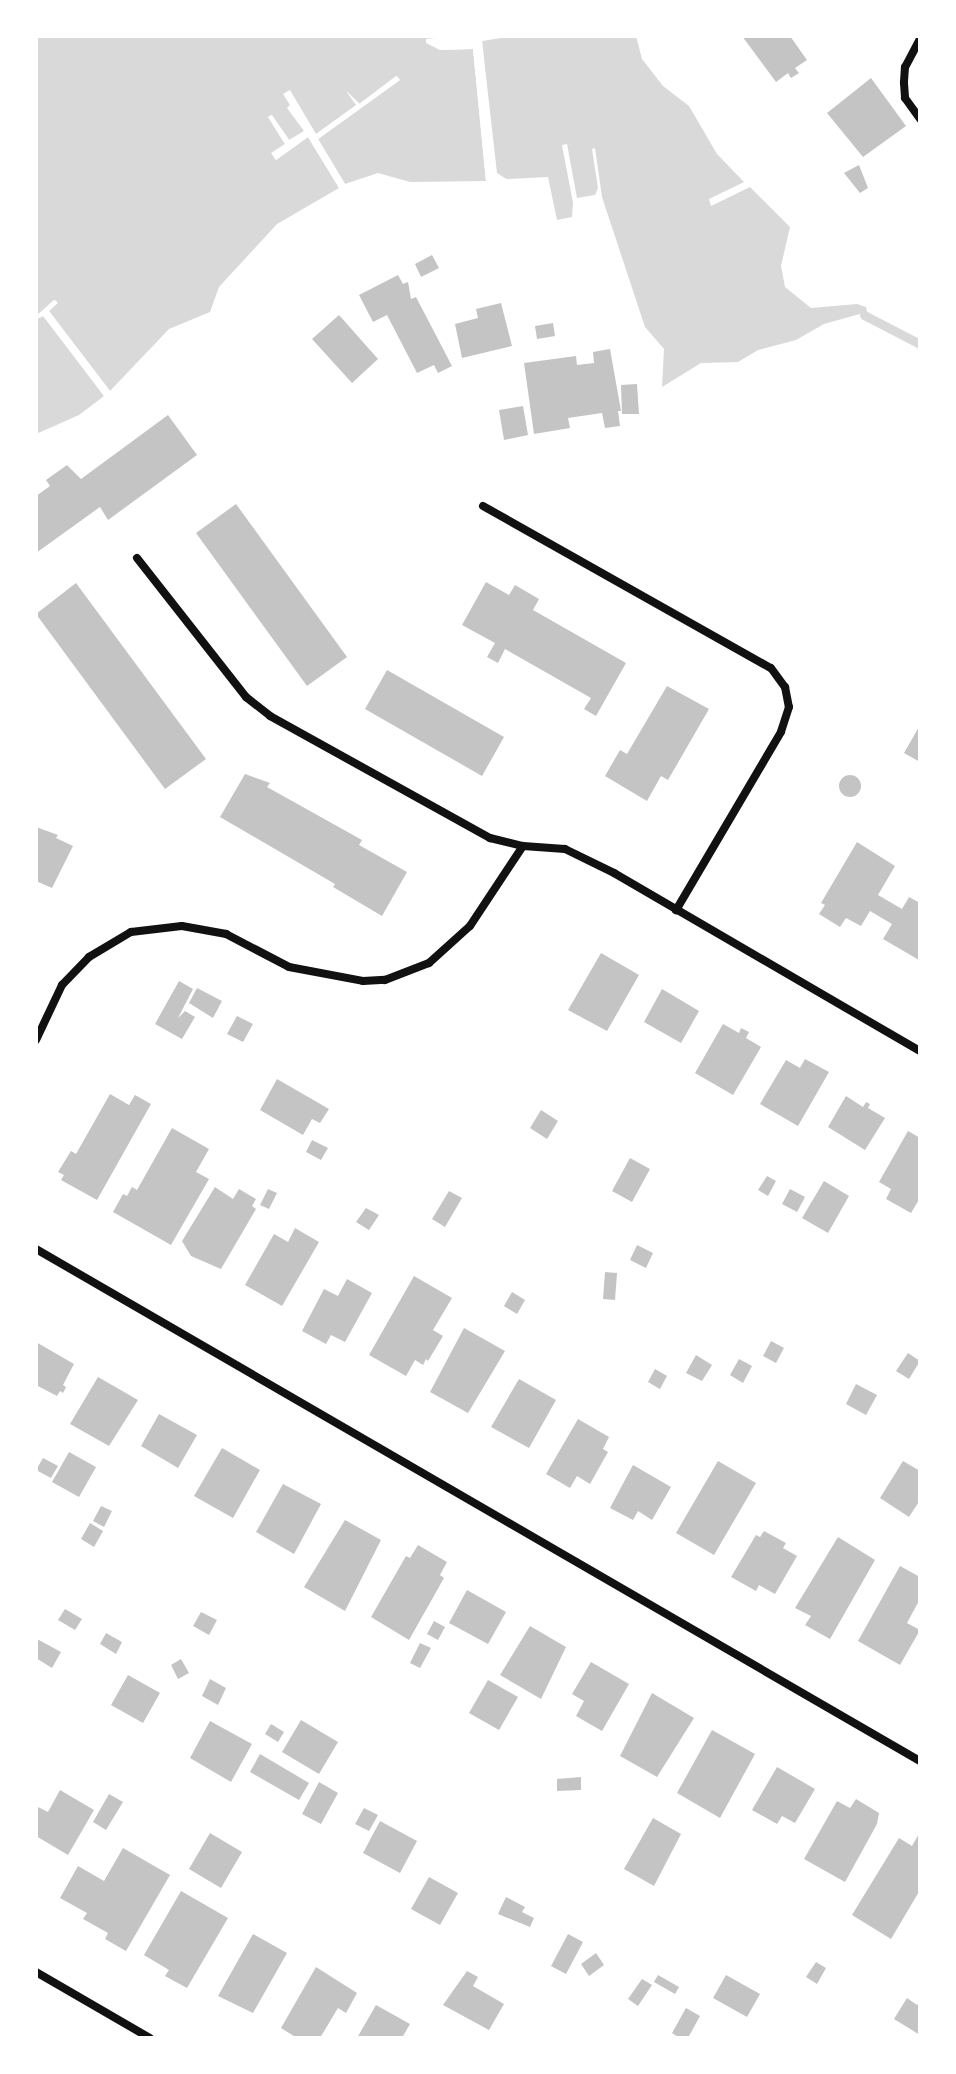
<!DOCTYPE html>
<style>
body{margin:0}
#map{position:relative;width:956px;height:2074px;overflow:hidden;background:#fff;font-family:"Playfair Display",serif}
div>[style]{position:absolute}
.water>*{inset:0;background:#d9d9d9}
.pier>*{inset:0;background:#fff}
.stream>*{height:9px;margin:-4.5px;padding:0 4.5px;transform-origin:4.5px;border-radius:4.5px;background:#d9d9d9}
.building>*{inset:0;background:#c4c4c4}
.round{border-radius:50%}
.minor>*{height:8px;margin:-4px;padding:0 4px;transform-origin:4px;border-radius:4px;background:#111}
span{translate:-50% -50%;white-space:nowrap;text-align:center;line-height:1.15;-webkit-text-stroke:8px #fff;paint-order:stroke}
.frame{position:absolute;inset:0;border:38px solid #fff;pointer-events:none}
</style>
<div id="map">
<div class="water">
<div style="clip-path:polygon(36px 36px,464px 36px,426px 39px,440px 50px,473px 49px,486px 181px,410px 182px,378px 173px,345px 184px,318px 139px,400px 80px,396px 76px,359px 104px,347px 91px,357px 105px,315px 135px,290px 91px,290px 106px,304px 131px,290px 141px,272px 115px,268px 117px,285px 144px,272px 154px,276px 160px,308px 137px,339px 188px,277px 224px,219px 287px,210px 312px,169px 329px,110px 391px,49px 311px,57px 302px,54px 300px,36px 316px)"></div>
<div style="clip-path:polygon(501px 36px,636px 36px,642px 59px,663px 86px,689px 106px,717px 154px,744px 182px,709px 199px,711px 206px,750px 187px,790px 227px,781px 266px,785px 287px,811px 308px,857px 304px,866px 307px,867px 312px,824px 324px,796px 340px,758px 350px,738px 362px,701px 363px,662px 387px,664px 349px,645px 327px,602px 197px,595px 148px,592px 149px,598px 188px,595px 195px,577px 198px,567px 144px,562px 145px,573px 203px,572px 217px,557px 220px,548px 177px,506px 179px,495px 173px,482px 41px)"></div>
<div style="clip-path:polygon(43px 316px,104px 396px,79px 415px,36px 434px,36px 319px)"></div>
</div>
<div class="pier">
<div style="clip-path:polygon(468px 36px,463px 41px,434px 43px,477px 47px,490px 182px,487px 185px,439px 186px,486px 182px,473px 49px,440px 50px,426px 43px,426px 39px)"></div>
<div style="clip-path:polygon(478px 36px,501px 38px,482px 41px,497px 173px,508px 180px,546px 178px,549px 196px,545px 181px,505px 183px,492px 175px)"></div>
<div style="clip-path:polygon(397px 76px,400px 80px,318px 139px,345px 184px,339px 188px,308px 137px,276px 160px,271px 153px,285px 144px,268px 117px,271px 115px,289px 140px,304px 131px,287px 108px,290px 105px,283px 94px,290px 90px,316px 134px,356px 105px,346px 91px,360px 104px)"></div>
<div style="clip-path:polygon(55px 300px,58px 303px,49px 311px,110px 391px,104px 396px,44px 316px,36px 319px)"></div>
</div>
<div class="stream">
<div style="left:864px;top:315px;width:63px;rotate:27.4deg"></div>
</div>
<div class="building">
<div style="clip-path:polygon(742px 36px,790px 36px,807px 60px,795px 68px,799px 73px,791px 78px,788px 73px,776px 82px)"></div>
<div style="clip-path:polygon(871px 78px,906px 126px,863px 157px,827px 113px)"></div>
<div style="clip-path:polygon(859px 165px,868px 188px,860px 193px,844px 173px)"></div>
<div style="clip-path:polygon(432px 255px,439px 268px,421px 277px,415px 264px)"></div>
<div style="clip-path:polygon(398px 275px,403px 284px,408px 282px,411px 299px,416px 297px,452px 366px,438px 373px,434px 365px,417px 373px,387px 315px,373px 322px,359px 295px)"></div>
<div style="clip-path:polygon(501px 303px,512px 346px,462px 358px,455px 324px,478px 318px,476px 309px)"></div>
<div style="clip-path:polygon(339px 315px,378px 359px,352px 383px,312px 339px)"></div>
<div style="clip-path:polygon(553px 323px,555px 336px,537px 339px,535px 326px)"></div>
<div style="clip-path:polygon(610px 349px,621px 411px,618px 411px,620px 426px,605px 428px,602px 413px,568px 418px,570px 428px,534px 434px,524px 363px,576px 356px,577px 365px,594px 363px,593px 352px)"></div>
<div style="clip-path:polygon(637px 384px,639px 414px,622px 414px,621px 385px)"></div>
<div style="clip-path:polygon(523px 406px,528px 435px,504px 440px,499px 410px)"></div>
<div style="clip-path:polygon(168px 415px,197px 455px,108px 520px,100px 507px,36px 553px,36px 496px,50px 486px,46px 480px,67px 465px,81px 479px)"></div>
<div style="clip-path:polygon(236px 504px,347px 657px,307px 686px,196px 533px)"></div>
<div style="clip-path:polygon(486px 582px,509px 595px,515px 585px,539px 599px,533px 610px,626px 663px,596px 716px,584px 709px,591px 698px,505px 649px,498px 663px,487px 657px,495px 643px,462px 625px)"></div>
<div style="clip-path:polygon(76px 583px,206px 759px,165px 789px,36px 614px)"></div>
<div style="clip-path:polygon(387px 670px,504px 737px,482px 776px,365px 709px)"></div>
<div style="clip-path:polygon(667px 686px,709px 709px,668px 780px,661px 776px,647px 801px,605px 776px,620px 750px,627px 754px)"></div>
<div style="clip-path:polygon(920px 725px,920px 762px,904px 753px)"></div>
<div style="clip-path:polygon(245px 774px,270px 783px,267px 787px,362px 840px,359px 845px,407px 872px,382px 916px,333px 887px,335px 884px,220px 817px)"></div>
<div class="round" style="left:839px;top:775px;width:22px;height:22px"></div>
<div style="clip-path:polygon(36px 827px,58px 835px,56px 838px,73px 846px,52px 888px,36px 881px)"></div>
<div style="clip-path:polygon(857px 842px,895px 866px,878px 895px,902px 909px,909px 897px,920px 903px,919px 960px,883px 939px,892px 924px,870px 911px,861px 926px,846px 918px,840px 927px,819px 914px,825px 905px,821px 903px)"></div>
<div style="clip-path:polygon(601px 953px,639px 975px,607px 1031px,568px 1010px)"></div>
<div style="clip-path:polygon(179px 981px,193px 989px,178px 1018px,185px 1011px,195px 1017px,182px 1039px,155px 1024px)"></div>
<div style="clip-path:polygon(197px 988px,222px 1001px,213px 1018px,189px 1003px)"></div>
<div style="clip-path:polygon(662px 989px,699px 1011px,681px 1043px,644px 1022px)"></div>
<div style="clip-path:polygon(237px 1016px,253px 1024px,243px 1042px,227px 1034px)"></div>
<div style="clip-path:polygon(723px 1024px,739px 1033px,741px 1028px,749px 1032px,746px 1038px,761px 1047px,733px 1095px,695px 1073px)"></div>
<div style="clip-path:polygon(805px 1059px,829px 1072px,798px 1126px,760px 1104px,786px 1060px,800px 1068px)"></div>
<div style="clip-path:polygon(277px 1079px,329px 1109px,320px 1123px,312px 1119px,303px 1135px,260px 1110px)"></div>
<div style="clip-path:polygon(110px 1094px,129px 1105px,135px 1095px,151px 1104px,97px 1200px,61px 1180px,64px 1175px,58px 1172px,71px 1151px,76px 1154px)"></div>
<div style="clip-path:polygon(846px 1096px,863px 1107px,866px 1102px,870px 1104px,868px 1108px,885px 1118px,865px 1150px,828px 1127px)"></div>
<div style="clip-path:polygon(541px 1110px,558px 1121px,547px 1139px,530px 1128px)"></div>
<div style="clip-path:polygon(172px 1128px,209px 1149px,196px 1172px,209px 1179px,171px 1245px,113px 1212px,123px 1194px,127px 1196px,132px 1187px,137px 1190px)"></div>
<div style="clip-path:polygon(908px 1131px,920px 1138px,920px 1198px,911px 1213px,886px 1199px,891px 1189px,879px 1182px)"></div>
<div style="clip-path:polygon(312px 1140px,328px 1148px,321px 1160px,306px 1152px)"></div>
<div style="clip-path:polygon(630px 1158px,650px 1169px,632px 1202px,612px 1191px)"></div>
<div style="clip-path:polygon(767px 1176px,776px 1181px,768px 1196px,758px 1190px)"></div>
<div style="clip-path:polygon(824px 1181px,849px 1196px,828px 1233px,802px 1218px)"></div>
<div style="clip-path:polygon(215px 1187px,233px 1199px,239px 1189px,256px 1199px,252px 1206px,256px 1209px,221px 1269px,191px 1256px,182px 1241px)"></div>
<div style="clip-path:polygon(268px 1189px,277px 1193px,269px 1209px,260px 1205px)"></div>
<div style="clip-path:polygon(790px 1189px,805px 1197px,797px 1212px,782px 1204px)"></div>
<div style="clip-path:polygon(449px 1191px,462px 1198px,445px 1227px,432px 1219px)"></div>
<div style="clip-path:polygon(366px 1208px,379px 1215px,369px 1230px,356px 1222px)"></div>
<div style="clip-path:polygon(295px 1228px,319px 1242px,282px 1306px,245px 1285px,274px 1234px,288px 1242px)"></div>
<div style="clip-path:polygon(637px 1245px,653px 1253px,646px 1268px,630px 1260px)"></div>
<div style="clip-path:polygon(605px 1272px,617px 1273px,615px 1300px,603px 1299px)"></div>
<div style="clip-path:polygon(414px 1276px,452px 1298px,433px 1330px,443px 1336px,428px 1361px,426px 1359px,423px 1365px,415px 1360px,406px 1376px,369px 1355px)"></div>
<div style="clip-path:polygon(347px 1279px,372px 1293px,345px 1342px,331px 1335px,326px 1344px,302px 1331px,324px 1289px,338px 1296px)"></div>
<div style="clip-path:polygon(512px 1292px,525px 1300px,517px 1314px,504px 1306px)"></div>
<div style="clip-path:polygon(464px 1328px,505px 1351px,468px 1413px,430px 1392px)"></div>
<div style="clip-path:polygon(771px 1341px,784px 1348px,776px 1363px,763px 1356px)"></div>
<div style="clip-path:polygon(36px 1342px,74px 1364px,63px 1385px,66px 1387px,63px 1393px,60px 1391px,57px 1396px,36px 1385px)"></div>
<div style="clip-path:polygon(908px 1353px,920px 1361px,909px 1379px,896px 1371px)"></div>
<div style="clip-path:polygon(696px 1355px,712px 1365px,702px 1381px,686px 1373px)"></div>
<div style="clip-path:polygon(739px 1359px,752px 1366px,743px 1383px,730px 1375px)"></div>
<div style="clip-path:polygon(655px 1369px,667px 1376px,660px 1389px,648px 1382px)"></div>
<div style="clip-path:polygon(98px 1377px,138px 1400px,109px 1446px,70px 1424px)"></div>
<div style="clip-path:polygon(519px 1379px,556px 1400px,529px 1448px,491px 1427px)"></div>
<div style="clip-path:polygon(856px 1384px,877px 1395px,866px 1415px,846px 1404px)"></div>
<div style="clip-path:polygon(159px 1414px,197px 1435px,178px 1468px,141px 1446px)"></div>
<div style="clip-path:polygon(578px 1419px,609px 1437px,603px 1449px,608px 1452px,590px 1484px,577px 1476px,570px 1488px,546px 1474px)"></div>
<div style="clip-path:polygon(222px 1448px,260px 1470px,233px 1518px,194px 1496px)"></div>
<div style="clip-path:polygon(69px 1452px,96px 1467px,79px 1497px,52px 1482px)"></div>
<div style="clip-path:polygon(43px 1458px,58px 1466px,51px 1478px,36px 1470px)"></div>
<div style="clip-path:polygon(718px 1461px,756px 1483px,714px 1555px,676px 1533px)"></div>
<div style="clip-path:polygon(903px 1461px,920px 1471px,920px 1500px,909px 1517px,880px 1498px)"></div>
<div style="clip-path:polygon(633px 1465px,671px 1487px,652px 1520px,638px 1511px,633px 1520px,610px 1508px)"></div>
<div style="clip-path:polygon(283px 1484px,321px 1504px,294px 1554px,256px 1532px)"></div>
<div style="clip-path:polygon(101px 1506px,112px 1511px,104px 1527px,93px 1521px)"></div>
<div style="clip-path:polygon(345px 1520px,381px 1540px,345px 1611px,304px 1587px)"></div>
<div style="clip-path:polygon(90px 1523px,103px 1531px,94px 1547px,81px 1539px)"></div>
<div style="clip-path:polygon(764px 1531px,786px 1543px,783px 1548px,797px 1556px,775px 1594px,759px 1585px,756px 1591px,731px 1577px,756px 1535px,760px 1537px)"></div>
<div style="clip-path:polygon(838px 1537px,875px 1560px,830px 1639px,805px 1625px,811px 1616px,795px 1608px)"></div>
<div style="clip-path:polygon(418px 1545px,447px 1562px,440px 1575px,444px 1578px,409px 1640px,371px 1617px,406px 1556px,410px 1558px)"></div>
<div style="clip-path:polygon(900px 1566px,920px 1577px,920px 1599px,907px 1623px,920px 1630px,900px 1665px,858px 1641px)"></div>
<div style="clip-path:polygon(467px 1590px,506px 1612px,488px 1644px,449px 1623px)"></div>
<div style="clip-path:polygon(65px 1609px,82px 1619px,75px 1630px,58px 1620px)"></div>
<div style="clip-path:polygon(201px 1612px,217px 1620px,209px 1635px,193px 1626px)"></div>
<div style="clip-path:polygon(434px 1621px,445px 1627px,438px 1640px,427px 1634px)"></div>
<div style="clip-path:polygon(530px 1626px,566px 1647px,541px 1699px,500px 1675px)"></div>
<div style="clip-path:polygon(106px 1633px,122px 1642px,116px 1654px,100px 1644px)"></div>
<div style="clip-path:polygon(37px 1639px,61px 1652px,52px 1668px,36px 1658px)"></div>
<div style="clip-path:polygon(420px 1643px,431px 1648px,420px 1668px,410px 1663px)"></div>
<div style="clip-path:polygon(181px 1659px,189px 1673px,178px 1679px,171px 1665px)"></div>
<div style="clip-path:polygon(591px 1662px,629px 1684px,602px 1731px,576px 1716px,584px 1701px,572px 1694px)"></div>
<div style="clip-path:polygon(128px 1675px,160px 1693px,143px 1723px,111px 1705px)"></div>
<div style="clip-path:polygon(210px 1679px,226px 1688px,218px 1705px,202px 1696px)"></div>
<div style="clip-path:polygon(488px 1680px,518px 1697px,499px 1730px,469px 1713px)"></div>
<div style="clip-path:polygon(652px 1693px,694px 1718px,657px 1777px,620px 1756px)"></div>
<div style="clip-path:polygon(301px 1720px,338px 1742px,319px 1774px,282px 1752px)"></div>
<div style="clip-path:polygon(210px 1721px,252px 1744px,231px 1782px,190px 1758px)"></div>
<div style="clip-path:polygon(271px 1724px,284px 1732px,278px 1742px,265px 1734px)"></div>
<div style="clip-path:polygon(712px 1730px,755px 1754px,720px 1818px,677px 1793px)"></div>
<div style="clip-path:polygon(260px 1754px,309px 1783px,299px 1800px,250px 1772px)"></div>
<div style="clip-path:polygon(777px 1767px,815px 1789px,795px 1823px,782px 1816px,777px 1824px,752px 1810px)"></div>
<div style="clip-path:polygon(581px 1777px,581px 1790px,557px 1791px,557px 1779px)"></div>
<div style="clip-path:polygon(319px 1782px,338px 1793px,321px 1824px,302px 1814px)"></div>
<div style="clip-path:polygon(60px 1790px,94px 1810px,68px 1855px,36px 1836px,36px 1806px,48px 1812px)"></div>
<div style="clip-path:polygon(109px 1794px,123px 1802px,106px 1830px,93px 1822px)"></div>
<div style="clip-path:polygon(856px 1799px,879px 1813px,877px 1824px,845px 1882px,804px 1859px,837px 1801px,850px 1808px)"></div>
<div style="clip-path:polygon(364px 1808px,378px 1815px,369px 1831px,355px 1824px)"></div>
<div style="clip-path:polygon(653px 1818px,681px 1834px,654px 1886px,624px 1869px)"></div>
<div style="clip-path:polygon(380px 1821px,417px 1841px,400px 1873px,363px 1853px)"></div>
<div style="clip-path:polygon(920px 1832px,920px 1890px,891px 1939px,852px 1915px,899px 1838px,912px 1846px)"></div>
<div style="clip-path:polygon(210px 1833px,242px 1852px,221px 1888px,189px 1869px)"></div>
<div style="clip-path:polygon(123px 1848px,170px 1875px,126px 1951px,105px 1939px,108px 1933px,83px 1919px,87px 1913px,60px 1898px,78px 1866px,104px 1881px)"></div>
<div style="clip-path:polygon(429px 1877px,458px 1893px,440px 1925px,411px 1909px)"></div>
<div style="clip-path:polygon(181px 1891px,228px 1918px,187px 1988px,165px 1976px,169px 1970px,144px 1955px)"></div>
<div style="clip-path:polygon(506px 1897px,525px 1907px,522px 1912px,534px 1918px,530px 1927px,498px 1914px)"></div>
<div style="clip-path:polygon(253px 1934px,287px 1953px,253px 2013px,218px 1996px)"></div>
<div style="clip-path:polygon(568px 1934px,583px 1942px,566px 1974px,551px 1966px)"></div>
<div style="clip-path:polygon(596px 1953px,604px 1965px,589px 1976px,581px 1964px)"></div>
<div style="clip-path:polygon(816px 1962px,826px 1968px,817px 1984px,806px 1977px)"></div>
<div style="clip-path:polygon(316px 1967px,357px 1993px,346px 2013px,338px 2008px,320px 2038px,297px 2038px,281px 2028px)"></div>
<div style="clip-path:polygon(467px 1971px,478px 1977px,473px 1986px,504px 2004px,489px 2030px,443px 2005px)"></div>
<div style="clip-path:polygon(658px 1975px,679px 1987px,675px 1994px,654px 1982px)"></div>
<div style="clip-path:polygon(726px 1975px,760px 1994px,747px 2017px,713px 1998px)"></div>
<div style="clip-path:polygon(642px 1979px,652px 1985px,638px 2006px,628px 1999px)"></div>
<div style="clip-path:polygon(907px 1998px,917px 2005px,920px 2000px,920px 2035px,894px 2019px)"></div>
<div style="clip-path:polygon(376px 2005px,410px 2024px,402px 2038px,357px 2038px)"></div>
<div style="clip-path:polygon(686px 2008px,700px 2016px,688px 2038px,680px 2038px,672px 2033px)"></div>
</div>
<div class="minor">
<div style="left:920px;top:39px;width:32px;rotate:118deg"></div>
<div style="left:905px;top:67px;width:16px;rotate:94deg"></div>
<div style="left:904px;top:83px;width:15px;rotate:86deg"></div>
<div style="left:905px;top:98px;width:26px;rotate:54deg"></div>
<div style="left:483px;top:506px;width:330px;rotate:29.4deg"></div>
<div style="left:771px;top:668px;width:24px;rotate:54deg"></div>
<div style="left:785px;top:687px;width:20px;rotate:79deg"></div>
<div style="left:789px;top:707px;width:26px;rotate:108deg"></div>
<div style="left:781px;top:732px;width:207px;rotate:120.5deg"></div>
<div style="left:137px;top:558px;width:177px;rotate:51.9deg"></div>
<div style="left:246px;top:697px;width:31px;rotate:38deg"></div>
<div style="left:270px;top:716px;width:252px;rotate:29deg"></div>
<div style="left:490px;top:838px;width:34px;rotate:14deg"></div>
<div style="left:523px;top:846px;width:42px;rotate:4.1deg"></div>
<div style="left:565px;top:849px;width:55px;rotate:26.1deg"></div>
<div style="left:614px;top:873px;width:354px;rotate:30.2deg"></div>
<div style="left:36px;top:1040px;width:61px;rotate:-64.7deg"></div>
<div style="left:62px;top:985px;width:39px;rotate:-46deg"></div>
<div style="left:89px;top:957px;width:49px;rotate:-30.8deg"></div>
<div style="left:131px;top:932px;width:51px;rotate:-6.7deg"></div>
<div style="left:182px;top:926px;width:45px;rotate:10.3deg"></div>
<div style="left:226px;top:934px;width:71px;rotate:27.6deg"></div>
<div style="left:289px;top:967px;width:75px;rotate:10.7deg"></div>
<div style="left:363px;top:981px;width:22px;rotate:-3deg"></div>
<div style="left:385px;top:980px;width:47px;rotate:-21.1deg"></div>
<div style="left:429px;top:963px;width:55px;rotate:-42.1deg"></div>
<div style="left:470px;top:926px;width:96px;rotate:-56.5deg"></div>
<div style="left:36px;top:1249px;width:1022px;rotate:30.08deg"></div>
<div style="left:36px;top:1972px;width:132px;rotate:30.1deg"></div>
</div>
<div class="frame"></div>
</div>
